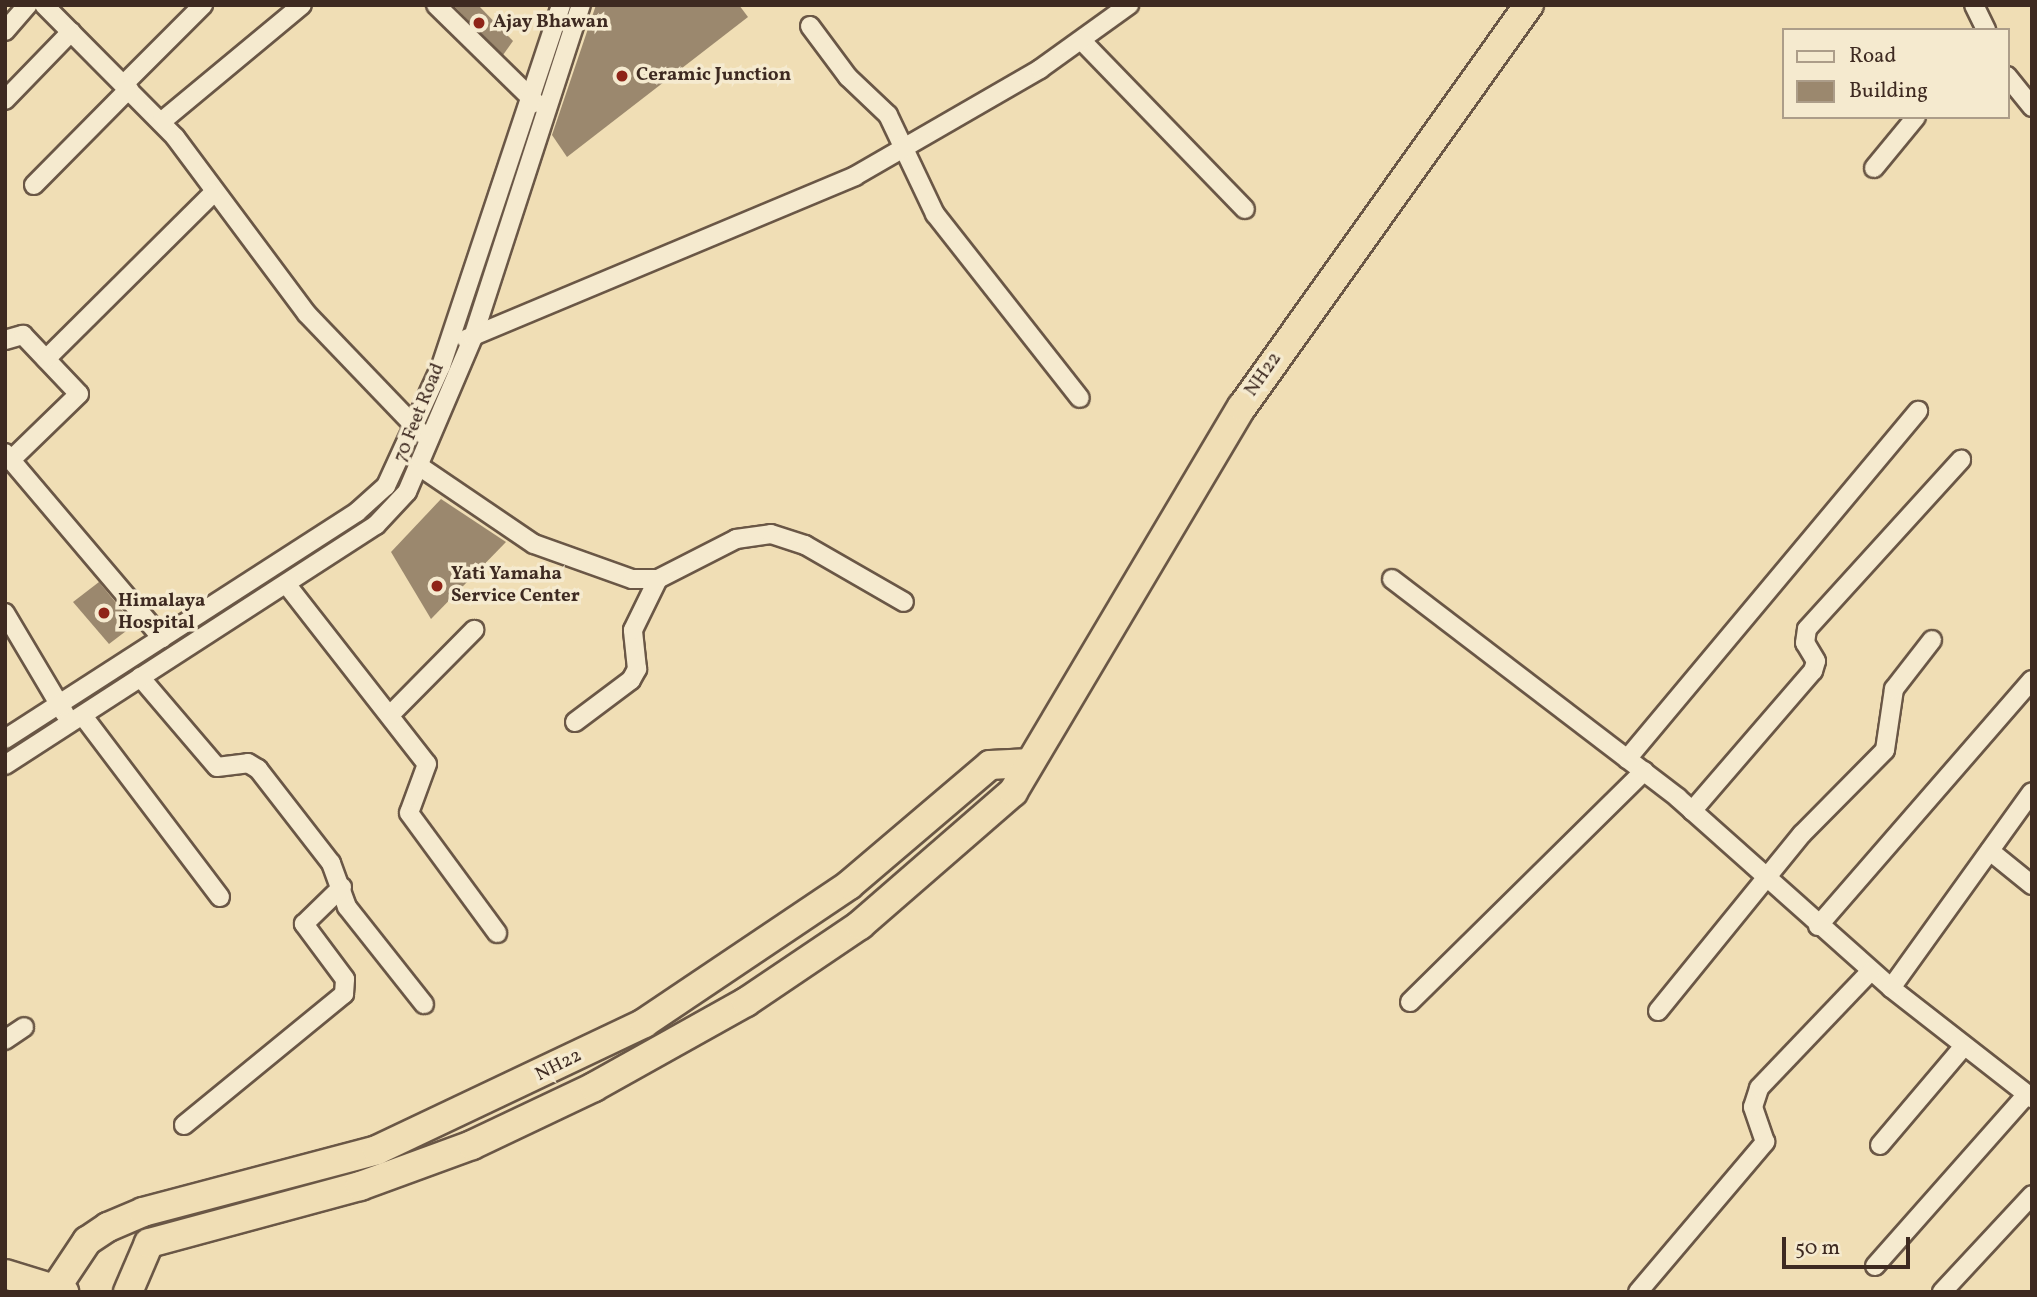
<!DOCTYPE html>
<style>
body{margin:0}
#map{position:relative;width:2037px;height:1297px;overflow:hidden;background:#f0deb5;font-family:Vollkorn,serif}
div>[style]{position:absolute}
.building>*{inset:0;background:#9b886e}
.roads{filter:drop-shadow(2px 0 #6a5746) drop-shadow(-2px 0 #6a5746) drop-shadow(0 2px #6a5746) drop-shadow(0 -2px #6a5746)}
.minor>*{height:18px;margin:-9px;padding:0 9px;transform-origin:9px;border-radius:9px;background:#f5eacf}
.trunk>*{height:28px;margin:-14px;padding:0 14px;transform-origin:14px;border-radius:14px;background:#f0deb5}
.dots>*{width:19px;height:19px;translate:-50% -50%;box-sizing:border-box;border:4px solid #f5eacf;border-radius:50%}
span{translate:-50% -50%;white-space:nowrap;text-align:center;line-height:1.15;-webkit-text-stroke:7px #f5eacf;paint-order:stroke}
.poi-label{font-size:19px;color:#3e2a21;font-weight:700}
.left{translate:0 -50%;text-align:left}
.street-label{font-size:19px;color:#3e2a21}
.frame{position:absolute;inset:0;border:7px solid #3e2a21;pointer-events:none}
.legend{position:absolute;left:1782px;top:28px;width:228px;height:91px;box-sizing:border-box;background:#f5eacf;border:2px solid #ac9d89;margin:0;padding:9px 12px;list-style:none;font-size:21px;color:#3e2a21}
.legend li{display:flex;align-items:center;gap:14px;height:35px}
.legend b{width:35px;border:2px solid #ac9d89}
.scale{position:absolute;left:1782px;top:1237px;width:128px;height:32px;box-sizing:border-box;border:4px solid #3e2a21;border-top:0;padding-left:9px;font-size:21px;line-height:24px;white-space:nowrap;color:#3e2a21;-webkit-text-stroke:5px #f5eacf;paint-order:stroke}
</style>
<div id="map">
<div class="building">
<div style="clip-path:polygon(453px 5px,478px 5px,513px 41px,503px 55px)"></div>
<div style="clip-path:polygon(596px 5px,739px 5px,748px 17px,567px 157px,552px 135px)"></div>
<div style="clip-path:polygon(441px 499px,506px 542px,431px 619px,391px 552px)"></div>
<div style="clip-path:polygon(99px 582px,134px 625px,109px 644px,73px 602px)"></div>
</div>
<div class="roads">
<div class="minor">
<div style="left:44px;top:5px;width:186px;rotate:45.2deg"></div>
<div style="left:175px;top:137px;width:221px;rotate:53.3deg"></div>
<div style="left:307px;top:314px;width:166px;rotate:46.2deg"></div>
<div style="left:436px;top:5px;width:140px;rotate:44.4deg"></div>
<div style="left:1974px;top:5px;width:28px;rotate:64deg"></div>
<div style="left:810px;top:26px;width:64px;rotate:53.3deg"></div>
<div style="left:848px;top:77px;width:55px;rotate:43.5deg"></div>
<div style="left:888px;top:115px;width:110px;rotate:64.6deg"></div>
<div style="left:935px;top:214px;width:234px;rotate:51.8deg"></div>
<div style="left:5px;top:31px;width:35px;rotate:-49deg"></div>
<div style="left:1082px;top:41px;width:234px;rotate:45.9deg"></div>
<div style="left:2007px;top:76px;width:40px;rotate:51deg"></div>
<div style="left:124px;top:84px;width:112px;rotate:-45deg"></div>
<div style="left:5px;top:100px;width:95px;rotate:-45.9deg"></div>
<div style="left:161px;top:122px;width:183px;rotate:-39.7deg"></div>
<div style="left:1874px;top:168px;width:66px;rotate:-50.5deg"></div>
<div style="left:34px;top:185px;width:135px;rotate:-45.3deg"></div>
<div style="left:466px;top:339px;width:422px;rotate:-22.7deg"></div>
<div style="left:855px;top:176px;width:214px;rotate:-30deg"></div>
<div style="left:1040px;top:69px;width:110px;rotate:-35.7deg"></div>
<div style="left:5px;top:340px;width:19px;rotate:-16deg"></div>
<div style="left:23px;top:335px;width:81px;rotate:46.5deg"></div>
<div style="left:79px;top:394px;width:93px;rotate:135.9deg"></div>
<div style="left:46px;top:359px;width:235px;rotate:-44.8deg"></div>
<div style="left:5px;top:453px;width:243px;rotate:49.7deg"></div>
<div style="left:422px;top:468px;width:135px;rotate:34.2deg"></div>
<div style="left:534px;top:544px;width:104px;rotate:19.7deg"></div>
<div style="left:632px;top:579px;width:26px"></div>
<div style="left:658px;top:579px;width:88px;rotate:-27.1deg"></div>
<div style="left:736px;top:539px;width:35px;rotate:-8deg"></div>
<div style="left:771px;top:534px;width:36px;rotate:18deg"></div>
<div style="left:805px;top:545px;width:114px;rotate:29.9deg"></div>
<div style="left:1392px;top:579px;width:360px;rotate:37.4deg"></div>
<div style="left:1678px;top:798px;width:285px;rotate:41.7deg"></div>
<div style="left:1891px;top:988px;width:179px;rotate:38deg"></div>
<div style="left:287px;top:585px;width:227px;rotate:52deg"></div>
<div style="left:427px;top:764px;width:52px;rotate:110.2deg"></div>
<div style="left:409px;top:813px;width:149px;rotate:53.7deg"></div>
<div style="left:5px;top:613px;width:117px;rotate:59.3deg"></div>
<div style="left:140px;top:677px;width:118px;rotate:49.5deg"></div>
<div style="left:217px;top:767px;width:31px;rotate:-7deg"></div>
<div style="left:248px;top:763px;width:12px;rotate:31deg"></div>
<div style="left:258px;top:769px;width:119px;rotate:52.2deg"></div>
<div style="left:331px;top:863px;width:47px;rotate:70deg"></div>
<div style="left:347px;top:907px;width:124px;rotate:51.6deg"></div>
<div style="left:390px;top:715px;width:120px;rotate:-45.3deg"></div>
<div style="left:83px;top:716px;width:227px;rotate:52.9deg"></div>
<div style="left:575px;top:722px;width:70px;rotate:-36.9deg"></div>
<div style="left:631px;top:680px;width:13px;rotate:-61deg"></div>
<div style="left:637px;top:669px;width:39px;rotate:-96deg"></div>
<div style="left:633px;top:630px;width:57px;rotate:-63.9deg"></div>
<div style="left:5px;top:739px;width:419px;rotate:-32.8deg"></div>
<div style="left:357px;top:512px;width:39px;rotate:-42deg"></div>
<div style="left:386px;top:486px;width:132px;rotate:-65.4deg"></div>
<div style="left:441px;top:366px;width:380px;rotate:-71.6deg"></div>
<div style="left:1627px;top:759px;width:454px;rotate:-50.1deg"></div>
<div style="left:5px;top:765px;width:442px;rotate:-32.9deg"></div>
<div style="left:376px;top:525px;width:45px;rotate:-46.8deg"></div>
<div style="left:407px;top:492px;width:168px;rotate:-66.9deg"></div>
<div style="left:473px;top:337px;width:349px;rotate:-72deg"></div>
<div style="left:1692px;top:811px;width:185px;rotate:-49.2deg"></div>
<div style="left:1813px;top:671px;width:10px;rotate:-73deg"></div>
<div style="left:1816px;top:661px;width:21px;rotate:-121deg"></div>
<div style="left:1805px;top:643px;width:14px;rotate:-82deg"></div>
<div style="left:1807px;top:629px;width:229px;rotate:-47.7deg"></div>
<div style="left:1990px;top:851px;width:54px;rotate:39deg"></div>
<div style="left:1818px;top:926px;width:326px;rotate:-49deg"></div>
<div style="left:1891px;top:988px;width:241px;rotate:-54.3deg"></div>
<div style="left:1410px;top:1002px;width:329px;rotate:-44.6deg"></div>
<div style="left:1658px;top:1011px;width:228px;rotate:-50.9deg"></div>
<div style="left:1802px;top:834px;width:118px;rotate:-45.3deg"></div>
<div style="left:1885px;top:750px;width:62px;rotate:-81.6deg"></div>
<div style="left:1894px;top:689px;width:62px;rotate:-52.2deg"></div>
<div style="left:5px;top:1040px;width:23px;rotate:-34deg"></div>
<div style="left:184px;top:1125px;width:207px;rotate:-39.3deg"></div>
<div style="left:344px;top:994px;width:15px;rotate:-86deg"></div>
<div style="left:345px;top:979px;width:69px;rotate:-126.7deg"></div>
<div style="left:304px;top:924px;width:53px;rotate:-44.2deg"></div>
<div style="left:1880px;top:1145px;width:130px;rotate:-49.7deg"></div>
<div style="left:1875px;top:1266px;width:230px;rotate:-48.5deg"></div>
<div style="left:1638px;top:1292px;width:197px;rotate:-49.7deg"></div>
<div style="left:1765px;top:1142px;width:37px;rotate:-109deg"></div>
<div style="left:1753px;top:1107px;width:20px;rotate:-72deg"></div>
<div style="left:1759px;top:1088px;width:162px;rotate:-46.3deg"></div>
<div style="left:1942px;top:1292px;width:132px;rotate:-47.1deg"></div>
</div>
<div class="trunk">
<div style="left:5px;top:1274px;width:62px;rotate:17deg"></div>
<div style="left:55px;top:1289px;width:58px;rotate:-56.3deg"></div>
<div style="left:87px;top:1241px;width:25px;rotate:-34deg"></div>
<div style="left:108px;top:1227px;width:38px;rotate:-23deg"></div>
<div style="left:143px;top:1212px;width:242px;rotate:-14.8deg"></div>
<div style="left:377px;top:1150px;width:296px;rotate:-25.4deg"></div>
<div style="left:644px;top:1023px;width:247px;rotate:-33.9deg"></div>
<div style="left:849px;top:885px;width:185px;rotate:-40.4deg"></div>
<div style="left:990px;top:765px;width:36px;rotate:-3deg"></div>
<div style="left:128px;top:1292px;width:53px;rotate:-66.8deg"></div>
<div style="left:149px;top:1243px;width:219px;rotate:-15.1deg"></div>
<div style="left:360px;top:1186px;width:119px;rotate:-20.1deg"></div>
<div style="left:472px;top:1145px;width:135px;rotate:-25.4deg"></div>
<div style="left:594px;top:1087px;width:174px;rotate:-29.2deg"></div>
<div style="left:746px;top:1002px;width:138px;rotate:-34deg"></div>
<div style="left:860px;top:925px;width:203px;rotate:-41deg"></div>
<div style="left:1013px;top:792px;width:448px;rotate:-59.3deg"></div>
<div style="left:1242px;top:407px;width:494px;rotate:-54.5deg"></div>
</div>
</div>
<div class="dots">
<div style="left:479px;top:23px;background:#8f2418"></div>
<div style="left:622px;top:76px;background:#8f2418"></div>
<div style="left:437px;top:586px;background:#8f2418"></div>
<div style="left:104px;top:613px;background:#8f2418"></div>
</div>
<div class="poi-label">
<span class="left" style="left:493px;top:23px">Ajay Bhawan</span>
<span class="left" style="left:636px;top:76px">Ceramic Junction</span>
<span class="left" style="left:451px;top:586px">Yati Yamaha<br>Service Center</span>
<span class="left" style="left:118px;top:613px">Himalaya<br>Hospital</span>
</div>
<div class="street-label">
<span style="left:1264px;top:375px;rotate:-55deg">NH22</span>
<span style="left:420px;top:413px;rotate:-68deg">70 Feet Road</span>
<span style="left:559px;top:1066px;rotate:-27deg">NH22</span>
</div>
<div class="frame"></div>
<ul class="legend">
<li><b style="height:9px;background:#f5eacf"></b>Road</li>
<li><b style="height:19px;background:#9b886e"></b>Building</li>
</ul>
<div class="scale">50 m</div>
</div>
